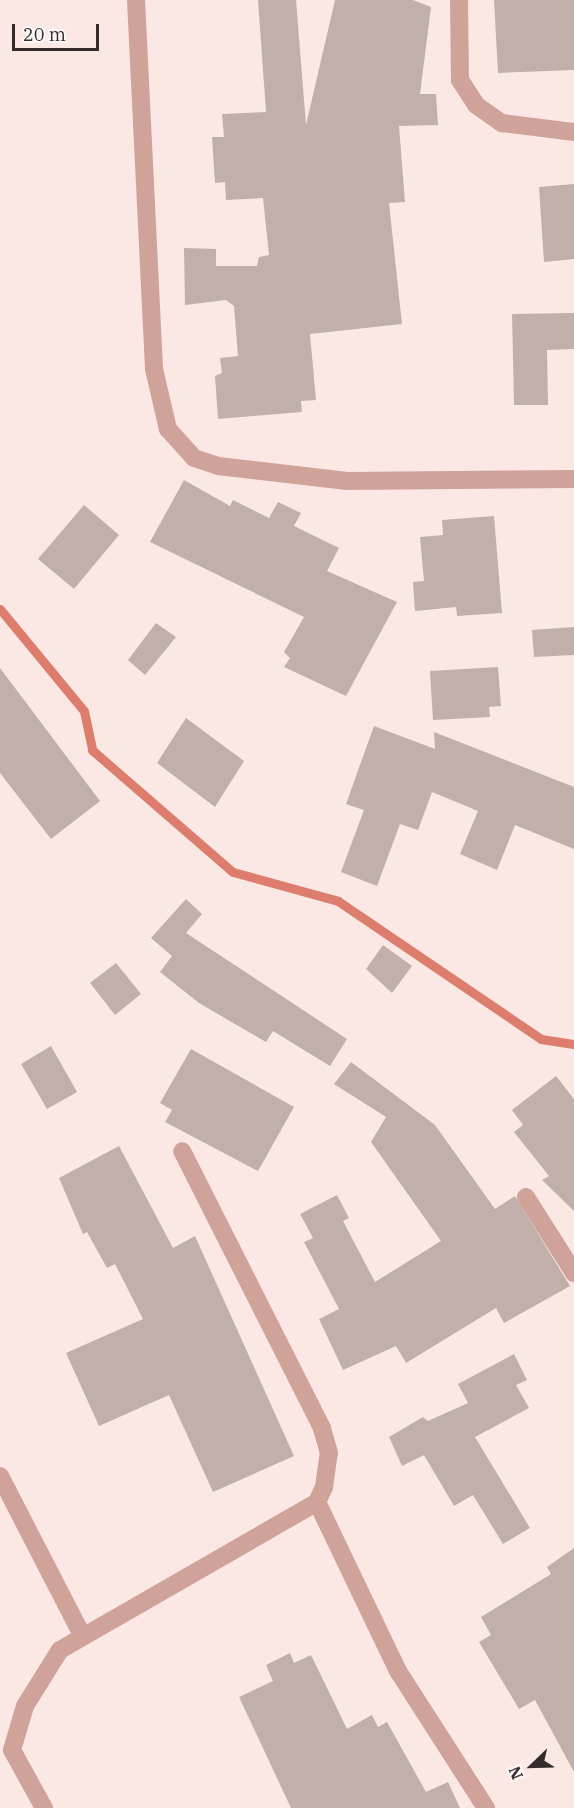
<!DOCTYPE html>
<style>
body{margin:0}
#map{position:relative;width:574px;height:1808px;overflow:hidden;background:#fbe7e3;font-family:"IBM Plex Serif",serif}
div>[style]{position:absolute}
.stream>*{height:9px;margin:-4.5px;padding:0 4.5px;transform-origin:4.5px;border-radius:4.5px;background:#dc7d6d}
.building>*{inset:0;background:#c2afab}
.street>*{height:18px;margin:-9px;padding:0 9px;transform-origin:9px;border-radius:9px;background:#cfa29a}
span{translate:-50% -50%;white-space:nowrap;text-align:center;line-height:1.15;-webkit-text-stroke:4.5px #fcf8f7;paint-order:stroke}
.north{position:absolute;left:502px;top:1736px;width:60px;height:60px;-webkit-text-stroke:4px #fcf8f7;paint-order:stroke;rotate:247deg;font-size:16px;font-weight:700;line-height:24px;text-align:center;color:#332c2a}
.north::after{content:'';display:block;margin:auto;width:21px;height:27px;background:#332c2a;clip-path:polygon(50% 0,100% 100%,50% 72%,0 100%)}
.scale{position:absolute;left:12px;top:24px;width:87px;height:27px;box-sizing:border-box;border:3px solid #332c2a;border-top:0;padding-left:8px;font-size:18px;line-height:21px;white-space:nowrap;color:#332c2a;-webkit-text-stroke:4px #fcf8f7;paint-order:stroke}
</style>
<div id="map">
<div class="stream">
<div style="left:0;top:609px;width:132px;rotate:50.5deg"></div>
<div style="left:84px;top:711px;width:40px;rotate:78deg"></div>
<div style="left:92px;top:750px;width:186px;rotate:40.9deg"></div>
<div style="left:233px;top:872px;width:109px;rotate:15.4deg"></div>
<div style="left:338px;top:901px;width:245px;rotate:34.2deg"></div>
<div style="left:541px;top:1039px;width:33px;rotate:9deg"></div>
</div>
<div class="building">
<div style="clip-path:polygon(258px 0,296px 0,306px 125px,335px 0,413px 0,431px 7px,420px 94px,436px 94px,438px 125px,399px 126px,405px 202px,389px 203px,402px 324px,310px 334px,316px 400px,301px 401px,302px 412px,218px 419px,215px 376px,222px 373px,220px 358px,238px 356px,234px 306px,226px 300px,185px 305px,184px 248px,216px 249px,216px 266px,257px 266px,259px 257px,269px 255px,263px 198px,226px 200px,225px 182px,215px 183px,212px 137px,224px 137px,222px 114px,266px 112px)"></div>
<div style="clip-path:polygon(494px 0,574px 0,574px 70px,498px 73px)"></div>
<div style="clip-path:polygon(574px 184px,574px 259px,544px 262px,539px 187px)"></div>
<div style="clip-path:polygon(574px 313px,574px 349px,547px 350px,548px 405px,514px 405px,512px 314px)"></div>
<div style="clip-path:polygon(184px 480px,230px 506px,233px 500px,269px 518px,278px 502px,301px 513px,294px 526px,339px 548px,327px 571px,397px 602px,346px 696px,284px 667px,290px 658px,284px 652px,304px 617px,150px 542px)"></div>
<div style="clip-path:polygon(84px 505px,119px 535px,74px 589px,38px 559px)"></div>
<div style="clip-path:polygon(494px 516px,502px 613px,457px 616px,456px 607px,415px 611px,413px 582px,424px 581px,420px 537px,443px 535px,442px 520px)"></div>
<div style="clip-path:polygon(156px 623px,176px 637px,145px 675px,128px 660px)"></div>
<div style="clip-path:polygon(574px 627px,574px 655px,534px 657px,532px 630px)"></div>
<div style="clip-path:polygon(498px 667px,501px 706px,489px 707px,490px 717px,433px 720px,430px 671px)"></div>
<div style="clip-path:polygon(0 668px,100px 801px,51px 839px,0 773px)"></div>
<div style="clip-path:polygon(186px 718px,244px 761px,215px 807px,157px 763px)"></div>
<div style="clip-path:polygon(374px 726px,435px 749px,434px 732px,574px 787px,574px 849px,515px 825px,497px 870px,460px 854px,478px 811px,432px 792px,418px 830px,400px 824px,377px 886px,341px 872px,364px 810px,346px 804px)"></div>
<div style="clip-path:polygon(186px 899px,202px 914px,186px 933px,347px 1039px,330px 1066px,273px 1031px,266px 1042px,199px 1003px,160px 972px,172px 956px,151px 938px)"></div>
<div style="clip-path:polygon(383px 945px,412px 966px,392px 993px,366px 969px)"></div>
<div style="clip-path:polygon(116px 963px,141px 994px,115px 1015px,90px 983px)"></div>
<div style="clip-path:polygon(51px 1046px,77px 1092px,47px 1109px,21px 1064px)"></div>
<div style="clip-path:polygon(191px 1049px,294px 1107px,258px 1171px,165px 1122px,172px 1110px,160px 1103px)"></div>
<div style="clip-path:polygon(351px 1062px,435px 1125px,495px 1209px,515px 1196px,570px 1286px,504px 1323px,496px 1308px,406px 1363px,396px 1346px,343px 1370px,319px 1319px,339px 1309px,304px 1242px,313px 1238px,300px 1214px,337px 1195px,349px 1218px,343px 1221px,375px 1282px,441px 1241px,371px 1142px,386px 1117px,334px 1084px)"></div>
<div style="clip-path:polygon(556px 1076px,574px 1099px,574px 1211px,542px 1180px,549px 1176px,514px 1132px,523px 1125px,512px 1110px)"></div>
<div style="clip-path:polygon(119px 1146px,173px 1248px,195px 1236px,294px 1456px,213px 1492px,169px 1395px,99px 1426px,66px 1353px,143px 1319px,115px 1264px,107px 1268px,87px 1232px,83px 1234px,59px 1178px)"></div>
<div style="clip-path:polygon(514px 1354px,527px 1380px,516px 1385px,529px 1408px,475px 1437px,530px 1528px,503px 1544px,473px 1495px,454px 1506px,424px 1455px,402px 1466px,389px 1437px,423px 1417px,428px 1421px,468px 1403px,458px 1384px)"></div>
<div style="clip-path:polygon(574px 1548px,574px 1772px,535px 1700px,519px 1709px,479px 1642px,491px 1635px,481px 1617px,551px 1574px,547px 1567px)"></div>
<div style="clip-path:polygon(290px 1653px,294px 1663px,311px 1655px,347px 1729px,372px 1715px,378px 1727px,387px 1722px,426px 1792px,448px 1782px,460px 1808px,291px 1808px,239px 1697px,273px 1681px,266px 1665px)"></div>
</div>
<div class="street">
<div style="left:136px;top:0;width:369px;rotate:87.2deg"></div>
<div style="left:154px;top:369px;width:62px;rotate:76.9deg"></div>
<div style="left:168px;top:429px;width:39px;rotate:48deg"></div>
<div style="left:194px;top:458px;width:25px;rotate:18deg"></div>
<div style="left:218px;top:466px;width:130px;rotate:6.6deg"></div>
<div style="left:347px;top:481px;width:227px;rotate:-0.5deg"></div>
<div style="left:459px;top:0;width:80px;rotate:89.3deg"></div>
<div style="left:460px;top:80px;width:30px;rotate:57deg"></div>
<div style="left:476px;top:105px;width:32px;rotate:35deg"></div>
<div style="left:502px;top:123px;width:73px;rotate:7.1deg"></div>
<div style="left:526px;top:1197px;width:90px;rotate:57.7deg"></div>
<div style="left:0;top:1476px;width:177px;rotate:62.7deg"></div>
<div style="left:317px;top:1502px;width:187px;rotate:64.4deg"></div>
<div style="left:398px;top:1671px;width:163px;rotate:57.3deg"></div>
<div style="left:44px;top:1808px;width:66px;rotate:-118.9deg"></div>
<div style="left:12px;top:1750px;width:46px;rotate:-73.5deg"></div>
<div style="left:25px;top:1706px;width:66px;rotate:-58deg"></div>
<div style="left:60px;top:1650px;width:297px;rotate:-29.9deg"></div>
<div style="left:317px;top:1502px;width:17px;rotate:-65deg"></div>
<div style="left:324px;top:1487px;width:34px;rotate:-82deg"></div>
<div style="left:329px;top:1453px;width:26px;rotate:-106deg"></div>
<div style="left:322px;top:1428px;width:310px;rotate:-116.8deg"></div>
</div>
<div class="north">N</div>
<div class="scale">20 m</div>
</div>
